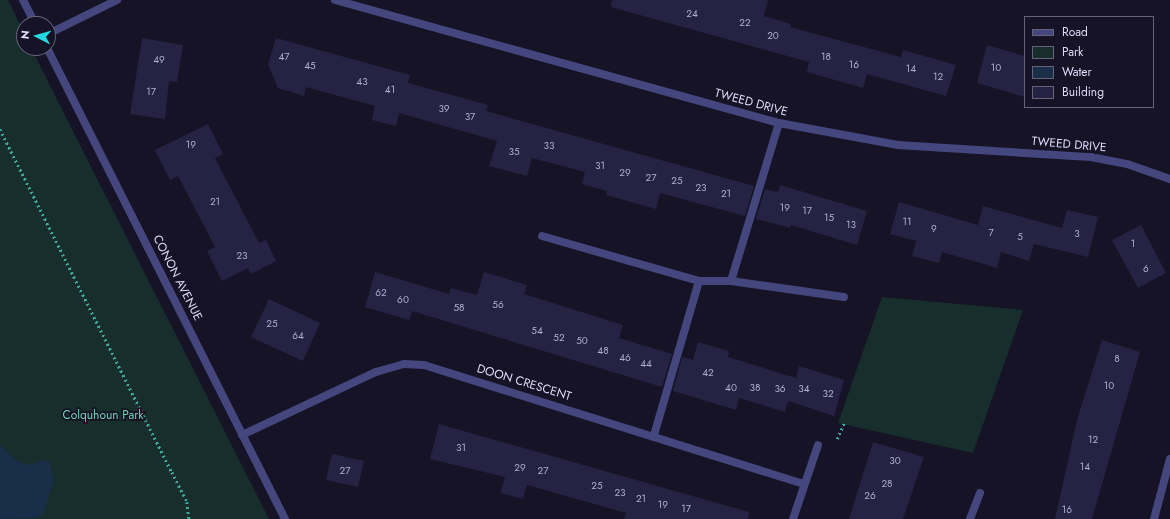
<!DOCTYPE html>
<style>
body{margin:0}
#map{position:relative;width:1170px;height:519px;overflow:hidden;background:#151325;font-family:Jost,sans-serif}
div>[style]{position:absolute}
.green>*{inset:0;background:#172e2c}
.water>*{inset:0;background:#182e49}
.building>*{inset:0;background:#262244}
.path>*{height:2.5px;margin-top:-1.25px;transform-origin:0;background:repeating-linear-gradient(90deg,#41a99c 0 2px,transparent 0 5px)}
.lane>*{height:8px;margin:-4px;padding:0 4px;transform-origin:4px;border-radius:4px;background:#44467e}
.street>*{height:8px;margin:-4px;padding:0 4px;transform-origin:4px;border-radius:4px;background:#44467e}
span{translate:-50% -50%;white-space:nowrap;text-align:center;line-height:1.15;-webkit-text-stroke:3.5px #151325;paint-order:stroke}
.number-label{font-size:10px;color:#b0aecc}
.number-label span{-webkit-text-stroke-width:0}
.street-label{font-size:12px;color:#dedcfa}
.park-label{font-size:12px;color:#71d1b3}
.legend{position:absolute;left:1024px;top:16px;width:130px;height:92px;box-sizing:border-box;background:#151325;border:1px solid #65637a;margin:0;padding:5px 7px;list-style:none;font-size:12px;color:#dedcfa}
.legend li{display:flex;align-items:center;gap:8px;height:20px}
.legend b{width:20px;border:1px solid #65637a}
.north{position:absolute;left:16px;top:16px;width:40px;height:40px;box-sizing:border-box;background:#151325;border:1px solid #65637a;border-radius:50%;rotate:276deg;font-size:11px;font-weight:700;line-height:16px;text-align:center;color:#dedcfa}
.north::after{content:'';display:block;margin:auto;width:14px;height:18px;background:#23d9e0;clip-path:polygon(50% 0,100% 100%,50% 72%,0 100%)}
</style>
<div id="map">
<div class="green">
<div style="clip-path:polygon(0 0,8px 0,24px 33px,24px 48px,31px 48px,269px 519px,0 519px)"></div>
<div style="clip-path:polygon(882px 297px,1023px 310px,973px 453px,838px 423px)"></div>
</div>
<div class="water">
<div style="clip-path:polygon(0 445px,18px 462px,28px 465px,46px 460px,50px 463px,54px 480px,51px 490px,43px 514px,36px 518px,0 519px)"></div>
</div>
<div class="building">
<div style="clip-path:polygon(612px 0,768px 0,764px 16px,791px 24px,790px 27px,901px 57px,903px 50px,956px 65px,946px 96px,867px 74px,863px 88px,807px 72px,809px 62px,611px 7px)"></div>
<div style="clip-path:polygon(142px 38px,183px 45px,177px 82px,169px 81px,165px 119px,130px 114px)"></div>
<div style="clip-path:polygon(276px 38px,410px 75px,408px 83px,488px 105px,486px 111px,754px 186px,745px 216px,660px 193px,656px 209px,606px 195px,607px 191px,582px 184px,585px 172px,532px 158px,527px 176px,489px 166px,497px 141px,399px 113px,396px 126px,372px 120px,375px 106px,306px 87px,304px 96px,278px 88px,268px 64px)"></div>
<div style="clip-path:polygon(987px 45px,1025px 56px,1025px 97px,977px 83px)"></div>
<div style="clip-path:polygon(208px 124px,223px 154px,215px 158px,259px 243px,266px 240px,276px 261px,251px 274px,248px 268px,222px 281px,207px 251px,215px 247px,178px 176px,170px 180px,155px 150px)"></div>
<div style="clip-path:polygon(780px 185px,867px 211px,857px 245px,791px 225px,790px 228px,756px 219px,765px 189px,778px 192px)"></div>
<div style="clip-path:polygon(899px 202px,978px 225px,983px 206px,1062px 228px,1067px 210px,1098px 217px,1088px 257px,1034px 244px,1029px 261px,1001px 252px,997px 268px,942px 252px,939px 263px,912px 256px,916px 241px,890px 234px)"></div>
<div style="clip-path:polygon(1141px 225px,1166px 273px,1138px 288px,1112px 240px)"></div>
<div style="clip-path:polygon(375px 272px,449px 294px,451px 288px,477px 295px,484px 272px,527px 285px,524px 294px,623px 325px,619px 338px,672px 354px,662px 387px,412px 311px,409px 320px,365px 307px)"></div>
<div style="clip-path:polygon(269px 299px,320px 323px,303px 361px,251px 337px)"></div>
<div style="clip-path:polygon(1102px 340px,1140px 352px,1092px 519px,1055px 519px,1077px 420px)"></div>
<div style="clip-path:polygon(698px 342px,729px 351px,728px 357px,796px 378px,799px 366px,844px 380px,834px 416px,788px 401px,785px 412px,739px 398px,736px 410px,673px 391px,682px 357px,693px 360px)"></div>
<div style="clip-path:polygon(439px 424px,749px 512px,748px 519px,624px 519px,626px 513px,527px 485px,523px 499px,500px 493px,505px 477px,430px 459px)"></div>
<div style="clip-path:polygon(873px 442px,924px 457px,903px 519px,849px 519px)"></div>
<div style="clip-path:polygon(332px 454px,364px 461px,358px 487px,326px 480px)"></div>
</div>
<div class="path">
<div style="left:0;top:129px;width:384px;rotate:63.4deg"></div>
<div style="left:172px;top:472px;width:34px;rotate:63deg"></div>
<div style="left:187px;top:502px;width:17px;rotate:83deg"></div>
<div style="left:837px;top:439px;width:17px;rotate:-66deg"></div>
</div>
<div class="lane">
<div style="left:542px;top:236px;width:163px;rotate:16deg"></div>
<div style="left:699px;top:281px;width:32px"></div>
<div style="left:731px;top:281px;width:114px;rotate:8.1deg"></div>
<div style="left:731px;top:281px;width:165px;rotate:-73.1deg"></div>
<div style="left:654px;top:435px;width:160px;rotate:-73.7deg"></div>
<div style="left:970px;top:519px;width:28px;rotate:-69deg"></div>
</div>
<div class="street">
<div style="left:23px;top:0;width:27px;rotate:63deg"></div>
<div style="left:335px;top:0;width:461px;rotate:15.5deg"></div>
<div style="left:779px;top:123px;width:121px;rotate:10.5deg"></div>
<div style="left:898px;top:145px;width:193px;rotate:3.6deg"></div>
<div style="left:1091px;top:157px;width:37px;rotate:11deg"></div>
<div style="left:1127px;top:164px;width:46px;rotate:19.2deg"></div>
<div style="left:48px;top:34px;width:77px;rotate:-26.2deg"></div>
<div style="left:47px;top:48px;width:528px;rotate:63.19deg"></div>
<div style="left:242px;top:435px;width:148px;rotate:-25.2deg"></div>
<div style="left:376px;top:372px;width:29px;rotate:-16deg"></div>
<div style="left:404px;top:364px;width:20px;rotate:3deg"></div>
<div style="left:424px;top:365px;width:398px;rotate:17.4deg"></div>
<div style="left:793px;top:519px;width:78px;rotate:-71.3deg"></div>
<div style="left:1154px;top:519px;width:62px;rotate:-75.1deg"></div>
</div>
<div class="number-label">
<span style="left:692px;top:14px">24</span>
<span style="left:745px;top:23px">22</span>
<span style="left:773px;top:36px">20</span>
<span style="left:284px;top:57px">47</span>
<span style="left:826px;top:57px">18</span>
<span style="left:159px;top:60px">49</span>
<span style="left:854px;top:65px">16</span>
<span style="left:310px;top:66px">45</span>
<span style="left:996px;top:68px">10</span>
<span style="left:911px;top:69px">14</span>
<span style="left:938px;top:77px">12</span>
<span style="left:362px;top:82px">43</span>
<span style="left:390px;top:90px">41</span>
<span style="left:151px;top:92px">17</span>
<span style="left:444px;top:109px">39</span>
<span style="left:470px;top:117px">37</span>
<span style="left:191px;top:145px">19</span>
<span style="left:549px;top:146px">33</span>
<span style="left:514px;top:152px">35</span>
<span style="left:600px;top:166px">31</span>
<span style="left:625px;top:173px">29</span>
<span style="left:651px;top:178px">27</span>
<span style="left:677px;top:181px">25</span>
<span style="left:701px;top:188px">23</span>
<span style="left:726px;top:194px">21</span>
<span style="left:215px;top:202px">21</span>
<span style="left:785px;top:208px">19</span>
<span style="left:807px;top:211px">17</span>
<span style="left:829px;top:218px">15</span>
<span style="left:907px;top:222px">11</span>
<span style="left:851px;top:225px">13</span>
<span style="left:934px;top:229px">9</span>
<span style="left:991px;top:233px">7</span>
<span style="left:1077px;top:234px">3</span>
<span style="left:1020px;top:237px">5</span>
<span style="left:1133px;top:244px">1</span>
<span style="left:242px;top:256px">23</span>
<span style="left:1146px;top:269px">6</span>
<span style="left:381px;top:293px">62</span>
<span style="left:403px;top:300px">60</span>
<span style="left:498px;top:305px">56</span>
<span style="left:459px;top:308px">58</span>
<span style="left:272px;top:324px">25</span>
<span style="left:537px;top:331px">54</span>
<span style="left:298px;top:336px">64</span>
<span style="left:559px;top:338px">52</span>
<span style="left:582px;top:341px">50</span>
<span style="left:603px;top:351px">48</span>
<span style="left:625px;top:358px">46</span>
<span style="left:1117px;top:359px">8</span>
<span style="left:646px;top:364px">44</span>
<span style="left:708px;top:373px">42</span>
<span style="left:1109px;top:386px">10</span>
<span style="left:731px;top:388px">40</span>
<span style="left:755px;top:388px">38</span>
<span style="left:780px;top:389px">36</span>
<span style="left:804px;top:389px">34</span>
<span style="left:828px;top:394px">32</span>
<span style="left:1093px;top:440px">12</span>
<span style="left:461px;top:448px">31</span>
<span style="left:895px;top:461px">30</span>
<span style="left:1085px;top:467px">14</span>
<span style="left:520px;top:468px">29</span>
<span style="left:345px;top:471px">27</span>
<span style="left:543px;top:471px">27</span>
<span style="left:887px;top:484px">28</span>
<span style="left:597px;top:486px">25</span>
<span style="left:620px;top:493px">23</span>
<span style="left:870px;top:496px">26</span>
<span style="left:641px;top:499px">21</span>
<span style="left:663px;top:505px">19</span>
<span style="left:686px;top:509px">17</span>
<span style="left:1067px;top:510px">16</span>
</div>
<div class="street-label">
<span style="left:751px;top:103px;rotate:15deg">TWEED DRIVE</span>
<span style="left:1069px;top:145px;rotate:5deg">TWEED DRIVE</span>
<span style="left:177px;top:278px;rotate:63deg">CONON AVENUE</span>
<span style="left:524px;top:383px;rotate:17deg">DOON CRESCENT</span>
</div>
<div class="park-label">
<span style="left:103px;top:416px">Colquhoun Park</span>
</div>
<ul class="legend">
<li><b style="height:5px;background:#44467e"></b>Road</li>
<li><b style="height:11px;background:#172e2c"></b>Park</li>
<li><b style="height:11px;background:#182e49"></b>Water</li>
<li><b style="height:11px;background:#262244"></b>Building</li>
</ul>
<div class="north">N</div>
</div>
